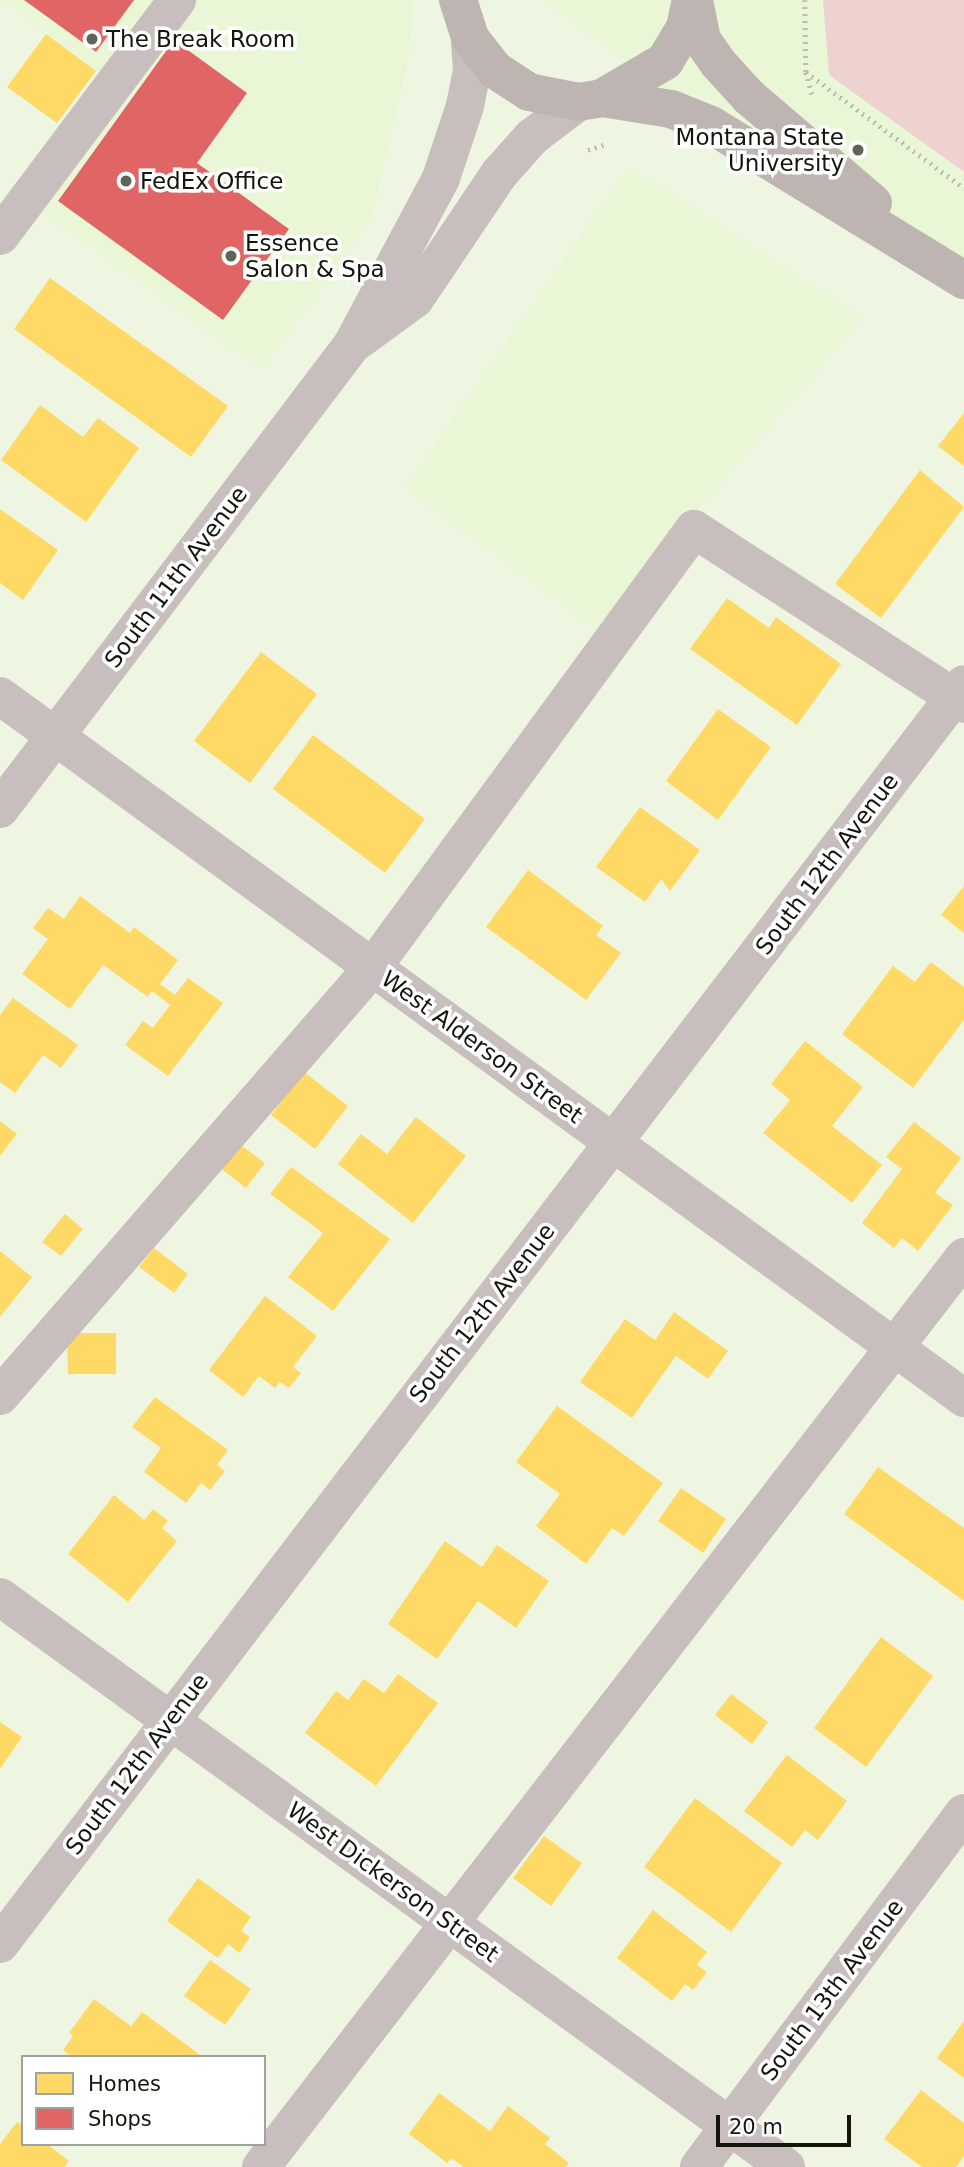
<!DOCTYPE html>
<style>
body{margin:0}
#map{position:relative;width:964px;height:2167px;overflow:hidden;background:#eef6e2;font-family:"DejaVu Sans",sans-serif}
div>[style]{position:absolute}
.built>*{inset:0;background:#eaf7d6}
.green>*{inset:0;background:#eed2cf}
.homes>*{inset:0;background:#ffd966}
.shops>*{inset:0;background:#e06666}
.path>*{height:4.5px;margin-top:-2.25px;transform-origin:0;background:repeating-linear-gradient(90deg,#bebab4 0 2px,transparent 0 7px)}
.minor>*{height:38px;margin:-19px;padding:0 19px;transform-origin:19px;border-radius:19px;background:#c7bebd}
.major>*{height:38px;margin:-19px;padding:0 19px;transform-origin:19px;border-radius:19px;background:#beb5b2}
.dots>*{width:19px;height:19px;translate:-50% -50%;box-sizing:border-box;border:4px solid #fff;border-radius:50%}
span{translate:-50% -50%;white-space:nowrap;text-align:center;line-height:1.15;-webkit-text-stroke:7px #fff;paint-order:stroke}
.poi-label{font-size:23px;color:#12170a}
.left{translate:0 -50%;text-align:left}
.right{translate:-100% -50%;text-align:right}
.street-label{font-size:23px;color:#12170a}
.legend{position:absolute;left:21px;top:2055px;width:245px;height:91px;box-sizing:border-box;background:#fff;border:2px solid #a0a29d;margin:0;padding:9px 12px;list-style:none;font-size:21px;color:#12170a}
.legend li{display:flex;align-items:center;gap:14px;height:35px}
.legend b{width:35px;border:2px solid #a0a29d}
.scale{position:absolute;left:716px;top:2115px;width:135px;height:32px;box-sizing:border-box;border:4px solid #12170a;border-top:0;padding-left:9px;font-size:21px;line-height:24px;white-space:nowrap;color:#12170a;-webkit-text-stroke:5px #fff;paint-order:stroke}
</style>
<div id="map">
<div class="built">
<div style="clip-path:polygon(2px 0,413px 0,410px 55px,372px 218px,262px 370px,26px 201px,114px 83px)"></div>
<div style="clip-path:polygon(541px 0,964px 0,964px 300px)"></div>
<div style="clip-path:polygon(629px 166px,863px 318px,596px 629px,405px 488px)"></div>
</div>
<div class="green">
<div style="clip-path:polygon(823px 0,964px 0,964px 172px,829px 75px)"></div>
</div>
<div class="homes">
<div style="clip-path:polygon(46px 34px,96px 71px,57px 123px,7px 87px)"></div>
<div style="clip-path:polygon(50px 278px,228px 406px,191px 457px,14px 329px)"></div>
<div style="clip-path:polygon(40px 405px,83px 437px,98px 418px,139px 448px,86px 522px,1px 460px)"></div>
<div style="clip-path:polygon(964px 413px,964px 466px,938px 446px)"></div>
<div style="clip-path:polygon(920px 470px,964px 507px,881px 618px,835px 584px)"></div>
<div style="clip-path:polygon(0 509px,58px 550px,23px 600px,0 583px)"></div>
<div style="clip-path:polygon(727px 598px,769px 628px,776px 617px,841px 664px,797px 725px,690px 649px)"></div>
<div style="clip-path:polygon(261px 652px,317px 694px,250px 783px,194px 741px)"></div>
<div style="clip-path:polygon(718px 709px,771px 747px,718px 820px,666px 781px)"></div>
<div style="clip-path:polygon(313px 735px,425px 819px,385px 873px,273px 789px)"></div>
<div style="clip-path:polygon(640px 807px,700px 850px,670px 891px,661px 879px,645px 902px,596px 867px)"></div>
<div style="clip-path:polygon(528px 870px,603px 926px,596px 935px,621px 953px,586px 1000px,486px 927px)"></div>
<div style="clip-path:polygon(964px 886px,964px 933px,941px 915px)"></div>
<div style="clip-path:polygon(80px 896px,130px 933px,134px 927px,178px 960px,160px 984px,175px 995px,188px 978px,223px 1003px,168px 1076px,125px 1045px,143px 1021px,153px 1028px,170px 1005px,152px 991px,148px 997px,103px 965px,70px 1009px,22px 974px,48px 939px,33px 928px,48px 908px,64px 919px)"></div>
<div style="clip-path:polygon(931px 962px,964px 987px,964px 1020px,913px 1088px,842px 1034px,893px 966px,915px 982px)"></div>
<div style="clip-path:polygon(13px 998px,78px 1045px,61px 1068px,43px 1055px,15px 1093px,0 1082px,0 1015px)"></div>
<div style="clip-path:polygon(805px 1041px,863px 1087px,832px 1126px,882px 1165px,852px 1203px,763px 1133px,790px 1100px,771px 1084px)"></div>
<div style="clip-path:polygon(304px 1072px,348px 1106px,315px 1149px,271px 1115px)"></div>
<div style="clip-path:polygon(416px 1117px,466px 1156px,413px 1223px,338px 1164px,361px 1134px,387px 1154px)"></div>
<div style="clip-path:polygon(0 1121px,17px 1134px,0 1156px)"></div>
<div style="clip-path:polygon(914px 1122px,961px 1158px,935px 1193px,953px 1205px,918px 1251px,902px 1238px,894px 1248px,862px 1223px,902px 1169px,886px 1157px)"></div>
<div style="clip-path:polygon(230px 1137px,265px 1163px,246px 1188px,211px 1161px)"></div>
<div style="clip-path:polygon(291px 1167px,390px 1239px,333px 1311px,288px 1277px,323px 1233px,270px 1194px)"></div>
<div style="clip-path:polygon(65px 1214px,83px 1229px,61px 1256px,42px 1242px)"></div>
<div style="clip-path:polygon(154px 1248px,188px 1274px,174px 1293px,139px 1267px)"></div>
<div style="clip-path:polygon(0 1251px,32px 1277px,0 1317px)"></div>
<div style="clip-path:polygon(265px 1296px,317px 1336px,293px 1367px,301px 1373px,289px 1388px,280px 1382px,275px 1388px,259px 1376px,243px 1397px,209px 1370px)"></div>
<div style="clip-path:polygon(674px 1312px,728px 1351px,708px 1379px,676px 1356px,632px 1418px,580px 1382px,625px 1319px,655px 1340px)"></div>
<div style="clip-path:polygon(67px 1333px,116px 1333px,116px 1374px,68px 1374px)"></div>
<div style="clip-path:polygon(155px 1397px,228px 1450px,217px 1465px,225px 1471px,210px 1490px,201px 1483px,186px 1503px,144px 1472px,161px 1448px,132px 1427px)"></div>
<div style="clip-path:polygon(557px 1406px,663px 1483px,624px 1536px,612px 1528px,586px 1564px,536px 1526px,560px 1494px,516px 1462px)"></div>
<div style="clip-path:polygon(878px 1467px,964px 1528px,964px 1601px,844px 1514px)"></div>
<div style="clip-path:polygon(681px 1488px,726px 1519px,703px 1553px,658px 1521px)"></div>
<div style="clip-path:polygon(114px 1495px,144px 1520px,153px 1509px,168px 1521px,162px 1528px,177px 1541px,128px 1602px,68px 1554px)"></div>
<div style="clip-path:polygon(445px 1541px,482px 1567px,497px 1545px,549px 1581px,516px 1628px,478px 1601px,437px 1659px,388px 1624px)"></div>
<div style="clip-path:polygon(881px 1637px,933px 1676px,866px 1767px,814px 1728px)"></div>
<div style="clip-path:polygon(398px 1674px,438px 1703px,376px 1786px,305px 1733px,336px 1691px,348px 1700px,364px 1679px,384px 1693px)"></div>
<div style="clip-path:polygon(731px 1694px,768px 1722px,752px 1744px,715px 1715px)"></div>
<div style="clip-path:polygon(0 1722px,22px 1737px,0 1769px)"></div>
<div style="clip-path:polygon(787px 1755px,847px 1801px,818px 1840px,805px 1830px,792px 1847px,744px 1811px)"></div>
<div style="clip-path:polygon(695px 1798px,782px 1863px,731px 1932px,644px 1867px)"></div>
<div style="clip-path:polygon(544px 1836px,582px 1863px,551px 1906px,513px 1878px)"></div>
<div style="clip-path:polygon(198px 1878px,251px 1917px,241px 1931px,250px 1937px,239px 1953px,228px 1944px,218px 1958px,167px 1921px)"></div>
<div style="clip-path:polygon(653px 1910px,707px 1952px,697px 1965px,707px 1972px,693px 1990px,685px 1984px,672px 2001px,617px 1958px)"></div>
<div style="clip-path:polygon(210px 1960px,251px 1989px,225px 2025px,184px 1996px)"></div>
<div style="clip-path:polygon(94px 1999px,131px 2026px,142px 2012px,203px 2057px,72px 2057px,63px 2050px,73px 2036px,69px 2033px)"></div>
<div style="clip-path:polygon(964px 2021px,964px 2078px,937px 2058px)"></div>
<div style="clip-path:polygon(921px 2090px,964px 2123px,964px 2156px,956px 2167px,922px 2167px,884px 2139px)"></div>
<div style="clip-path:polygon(439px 2093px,490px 2131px,508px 2106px,550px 2138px,545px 2144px,569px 2163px,566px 2167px,464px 2167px,451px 2158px,447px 2163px,409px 2134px)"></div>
<div style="clip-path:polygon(17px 2122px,23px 2126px,23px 2144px,47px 2144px,69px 2161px,64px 2167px,0 2167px,0 2144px)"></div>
</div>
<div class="shops">
<div style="clip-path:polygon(24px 0,134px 0,96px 52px)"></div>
<div style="clip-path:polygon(174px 40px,247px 93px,197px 163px,289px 229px,223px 320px,58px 201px)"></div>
</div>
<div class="path">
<div style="left:805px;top:0;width:72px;rotate:89.2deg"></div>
<div style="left:806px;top:72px;width:23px;rotate:75deg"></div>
<div style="left:806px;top:72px;width:196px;rotate:36.3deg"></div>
<div style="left:588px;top:150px;width:19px;rotate:-18deg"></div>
</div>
<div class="minor">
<div style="left:0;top:236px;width:295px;rotate:-53.1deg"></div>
<div style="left:359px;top:340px;width:69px;rotate:-36.2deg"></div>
<div style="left:415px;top:299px;width:151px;rotate:-56.1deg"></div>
<div style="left:499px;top:174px;width:50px;rotate:-48.3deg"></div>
<div style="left:532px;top:137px;width:58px;rotate:-37.3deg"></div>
<div style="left:0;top:696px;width:1193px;rotate:36.06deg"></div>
<div style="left:0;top:809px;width:582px;rotate:-52.82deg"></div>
<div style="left:352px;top:345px;width:189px;rotate:-61.9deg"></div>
<div style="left:441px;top:178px;width:76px;rotate:-71.6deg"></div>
<div style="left:465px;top:106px;width:37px;rotate:-79deg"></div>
<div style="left:472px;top:70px;width:32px;rotate:-94deg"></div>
<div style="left:0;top:1396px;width:568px;rotate:-48.99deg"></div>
<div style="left:373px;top:967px;width:543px;rotate:-53.76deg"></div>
<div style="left:694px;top:529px;width:322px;rotate:32.9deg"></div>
<div style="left:0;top:1597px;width:971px;rotate:35.95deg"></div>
<div style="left:0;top:1944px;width:1586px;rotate:-52.58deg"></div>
<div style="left:261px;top:2167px;width:1150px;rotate:-52.31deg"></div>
<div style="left:699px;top:2167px;width:442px;rotate:-53.2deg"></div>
</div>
<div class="major">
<div style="left:458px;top:0;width:40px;rotate:72deg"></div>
<div style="left:470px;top:38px;width:41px;rotate:52deg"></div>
<div style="left:495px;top:70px;width:40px;rotate:32.9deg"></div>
<div style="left:529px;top:92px;width:50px;rotate:11.5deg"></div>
<div style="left:578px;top:102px;width:24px;rotate:-9deg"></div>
<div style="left:602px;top:98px;width:73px;rotate:-30.4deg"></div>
<div style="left:665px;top:61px;width:39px;rotate:-59deg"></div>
<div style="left:685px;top:28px;width:29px;rotate:-78deg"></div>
<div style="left:694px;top:0;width:41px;rotate:78.7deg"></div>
<div style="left:702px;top:40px;width:28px;rotate:55deg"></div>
<div style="left:718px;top:63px;width:46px;rotate:47.6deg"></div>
<div style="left:749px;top:97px;width:163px;rotate:40.5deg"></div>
<div style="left:602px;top:98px;width:70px;rotate:9.1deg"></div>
<div style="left:671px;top:109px;width:43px;rotate:21.8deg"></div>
<div style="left:711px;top:125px;width:297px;rotate:31.5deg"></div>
</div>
<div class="dots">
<div style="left:92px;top:39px;background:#5f6556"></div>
<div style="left:858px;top:150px;background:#5f6556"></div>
<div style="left:126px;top:181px;background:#5f6556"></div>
<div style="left:231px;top:256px;background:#5f6556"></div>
</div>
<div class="poi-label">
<span class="left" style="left:106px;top:39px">The Break Room</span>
<span class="right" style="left:844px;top:150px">Montana State<br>University</span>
<span class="left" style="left:140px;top:181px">FedEx Office</span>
<span class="left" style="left:245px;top:256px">Essence<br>Salon &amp; Spa</span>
</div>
<div class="street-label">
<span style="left:176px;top:577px;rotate:-53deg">South 11th Avenue</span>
<span style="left:827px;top:864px;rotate:-53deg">South 12th Avenue</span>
<span style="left:482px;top:1047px;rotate:36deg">West Alderson Street</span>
<span style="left:482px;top:1313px;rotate:-52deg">South 12th Avenue</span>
<span style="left:137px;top:1764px;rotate:-53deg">South 12th Avenue</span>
<span style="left:393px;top:1882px;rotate:36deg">West Dickerson Street</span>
<span style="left:832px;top:1990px;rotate:-53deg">South 13th Avenue</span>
</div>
<ul class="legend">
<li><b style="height:19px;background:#ffd966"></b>Homes</li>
<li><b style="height:19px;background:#e06666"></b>Shops</li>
</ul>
<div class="scale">20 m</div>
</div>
